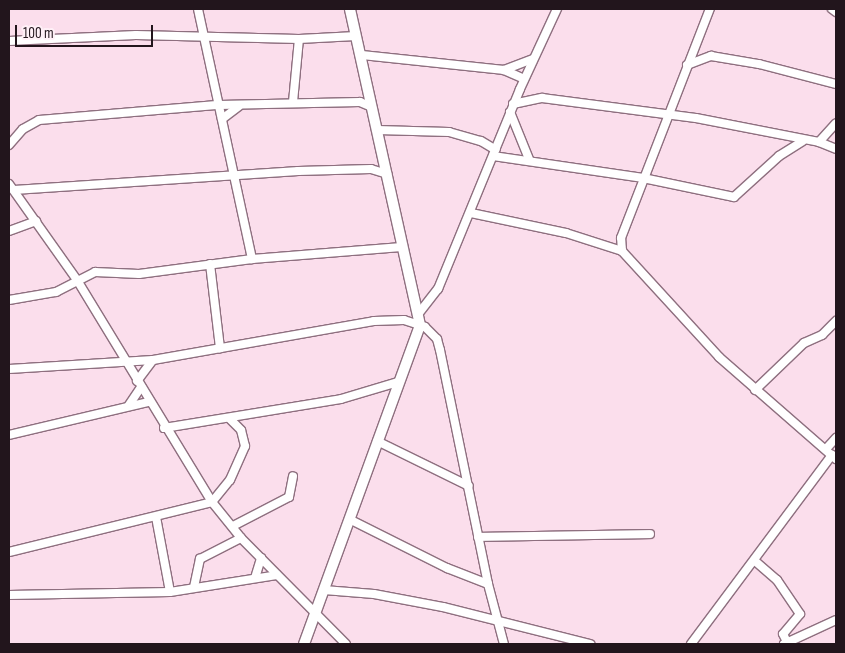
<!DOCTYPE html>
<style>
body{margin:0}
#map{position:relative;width:845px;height:653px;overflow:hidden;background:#fbdeec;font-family:"Sofia Sans Condensed",sans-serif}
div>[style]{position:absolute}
.roads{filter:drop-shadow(1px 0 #8e6f7f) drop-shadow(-1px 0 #8e6f7f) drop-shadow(0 1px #8e6f7f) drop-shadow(0 -1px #8e6f7f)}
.minor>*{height:8px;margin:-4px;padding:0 4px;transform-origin:4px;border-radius:4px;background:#fff}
.tertiary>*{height:10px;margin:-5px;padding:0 5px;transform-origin:5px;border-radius:5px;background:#fff}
span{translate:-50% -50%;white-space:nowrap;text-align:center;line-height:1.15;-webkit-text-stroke:5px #fff0f7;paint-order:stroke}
.frame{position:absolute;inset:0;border:10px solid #22151c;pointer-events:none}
.scale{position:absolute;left:15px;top:25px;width:138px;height:22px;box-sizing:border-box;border:2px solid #22151c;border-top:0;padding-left:6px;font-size:15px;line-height:18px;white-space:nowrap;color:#22151c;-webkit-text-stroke:4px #fff0f7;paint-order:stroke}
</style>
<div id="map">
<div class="roads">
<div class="minor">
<div style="left:198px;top:9px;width:256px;rotate:77.8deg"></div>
<div style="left:832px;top:9px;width:5px;rotate:37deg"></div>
<div style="left:9px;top:41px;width:127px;rotate:-2.7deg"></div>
<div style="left:136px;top:35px;width:163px;rotate:1.4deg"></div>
<div style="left:299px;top:39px;width:57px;rotate:-3deg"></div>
<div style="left:362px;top:55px;width:143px;rotate:6deg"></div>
<div style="left:504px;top:70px;width:22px;rotate:24deg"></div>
<div style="left:687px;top:65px;width:26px;rotate:-21deg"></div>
<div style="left:711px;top:56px;width:49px;rotate:9.5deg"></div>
<div style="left:759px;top:64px;width:80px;rotate:14.6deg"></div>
<div style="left:504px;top:70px;width:31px;rotate:-21deg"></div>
<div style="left:293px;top:102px;width:63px;rotate:-84.6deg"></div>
<div style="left:513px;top:104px;width:30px;rotate:-12deg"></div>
<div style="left:542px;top:98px;width:155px;rotate:7.4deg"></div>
<div style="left:696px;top:118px;width:125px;rotate:11deg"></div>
<div style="left:819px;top:142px;width:18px;rotate:22deg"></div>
<div style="left:510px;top:112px;width:51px;rotate:68deg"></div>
<div style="left:222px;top:119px;width:21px;rotate:-37deg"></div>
<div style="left:377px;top:130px;width:72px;rotate:1.6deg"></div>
<div style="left:449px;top:132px;width:33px;rotate:16deg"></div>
<div style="left:481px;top:141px;width:17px;rotate:31deg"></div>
<div style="left:819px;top:142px;width:25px;rotate:-48deg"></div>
<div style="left:9px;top:145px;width:21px;rotate:-49deg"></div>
<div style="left:23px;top:129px;width:18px;rotate:-29deg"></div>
<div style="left:39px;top:120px;width:181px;rotate:-4.8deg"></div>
<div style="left:219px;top:105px;width:141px;rotate:-1.2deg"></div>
<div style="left:360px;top:102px;width:13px;rotate:23deg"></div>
<div style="left:493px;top:156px;width:152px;rotate:8.3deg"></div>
<div style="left:643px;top:178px;width:93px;rotate:11.8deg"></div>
<div style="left:734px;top:197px;width:61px;rotate:-42.3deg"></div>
<div style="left:779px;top:156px;width:28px;rotate:-32deg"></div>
<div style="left:9px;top:184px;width:118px;rotate:54.7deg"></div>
<div style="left:77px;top:280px;width:260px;rotate:58.7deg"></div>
<div style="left:212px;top:502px;width:46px;rotate:51.1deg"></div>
<div style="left:241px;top:538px;width:149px;rotate:45.3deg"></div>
<div style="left:14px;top:190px;width:285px;rotate:-3.8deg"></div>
<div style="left:298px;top:171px;width:73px;rotate:-1.6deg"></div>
<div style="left:371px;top:169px;width:17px;rotate:17deg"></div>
<div style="left:471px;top:213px;width:97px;rotate:11.9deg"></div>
<div style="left:566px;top:233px;width:59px;rotate:17.8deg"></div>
<div style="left:622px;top:251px;width:144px;rotate:47.5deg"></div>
<div style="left:719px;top:357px;width:155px;rotate:41.1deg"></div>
<div style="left:9px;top:231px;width:29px;rotate:-20deg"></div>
<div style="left:622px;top:251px;width:13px;rotate:-94deg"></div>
<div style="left:621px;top:238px;width:246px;rotate:-68.8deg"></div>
<div style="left:210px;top:264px;width:85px;rotate:83.2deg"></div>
<div style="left:9px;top:300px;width:48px;rotate:-9.7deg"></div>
<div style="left:56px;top:292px;width:44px;rotate:-27.1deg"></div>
<div style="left:95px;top:272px;width:44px;rotate:2.6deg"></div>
<div style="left:139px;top:274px;width:114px;rotate:-7.6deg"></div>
<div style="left:252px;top:259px;width:150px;rotate:-4.6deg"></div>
<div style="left:419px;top:313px;width:31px;rotate:-52deg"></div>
<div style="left:438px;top:289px;width:216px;rotate:-67.7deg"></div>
<div style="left:520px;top:89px;width:88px;rotate:-65.2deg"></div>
<div style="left:9px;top:369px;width:144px;rotate:-3.6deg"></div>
<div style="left:153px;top:360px;width:224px;rotate:-10deg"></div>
<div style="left:374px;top:321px;width:30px;rotate:-2deg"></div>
<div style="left:404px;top:320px;width:22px;rotate:18deg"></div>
<div style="left:425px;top:327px;width:17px;rotate:45deg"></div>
<div style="left:437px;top:339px;width:11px;rotate:75deg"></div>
<div style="left:440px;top:350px;width:239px;rotate:78.4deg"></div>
<div style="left:488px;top:584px;width:62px;rotate:75.1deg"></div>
<div style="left:137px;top:381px;width:26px;rotate:-53deg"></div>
<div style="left:755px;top:390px;width:68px;rotate:-43.8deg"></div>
<div style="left:804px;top:343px;width:20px;rotate:-24deg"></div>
<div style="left:822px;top:335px;width:20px;rotate:-45deg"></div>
<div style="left:129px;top:405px;width:22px;rotate:-56deg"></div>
<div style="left:164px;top:428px;width:179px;rotate:-9.3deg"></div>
<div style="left:341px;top:399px;width:59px;rotate:-16.6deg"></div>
<div style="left:9px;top:435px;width:144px;rotate:-13.3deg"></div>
<div style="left:377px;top:441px;width:102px;rotate:26.1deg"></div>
<div style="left:826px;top:449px;width:15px;rotate:-48deg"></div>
<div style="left:156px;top:517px;width:76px;rotate:79.4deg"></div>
<div style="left:349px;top:519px;width:110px;rotate:26.6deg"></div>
<div style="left:447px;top:568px;width:44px;rotate:21.3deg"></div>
<div style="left:233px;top:526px;width:63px;rotate:-27.4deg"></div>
<div style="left:289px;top:497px;width:21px;rotate:-79deg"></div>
<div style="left:478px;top:537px;width:172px;rotate:-1deg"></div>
<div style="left:9px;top:552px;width:209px;rotate:-13.8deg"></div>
<div style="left:212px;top:502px;width:28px;rotate:-51deg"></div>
<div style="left:230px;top:480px;width:37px;rotate:-66deg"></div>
<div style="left:245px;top:446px;width:16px;rotate:-104deg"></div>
<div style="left:241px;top:430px;width:16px;rotate:-135deg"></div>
<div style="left:755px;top:561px;width:29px;rotate:41deg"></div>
<div style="left:777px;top:580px;width:41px;rotate:55.9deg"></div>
<div style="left:800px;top:614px;width:26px;rotate:130deg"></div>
<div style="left:783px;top:634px;width:11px;rotate:63deg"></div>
<div style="left:255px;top:578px;width:21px;rotate:-73deg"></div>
<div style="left:194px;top:587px;width:29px;rotate:-78deg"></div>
<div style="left:200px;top:559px;width:46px;rotate:-27.1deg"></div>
<div style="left:324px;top:590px;width:50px;rotate:4.6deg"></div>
<div style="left:374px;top:594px;width:70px;rotate:10.7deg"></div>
<div style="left:443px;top:607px;width:152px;rotate:14.1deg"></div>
<div style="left:9px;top:595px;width:161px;rotate:-1.1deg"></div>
<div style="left:170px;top:592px;width:108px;rotate:-9deg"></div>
<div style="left:691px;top:644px;width:236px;rotate:-53.3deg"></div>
<div style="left:784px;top:644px;width:57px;rotate:-24.8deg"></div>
</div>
<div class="tertiary">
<div style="left:304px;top:644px;width:339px;rotate:-70deg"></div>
<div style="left:420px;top:325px;width:324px;rotate:-102.5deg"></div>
</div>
</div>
<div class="frame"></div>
<div class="scale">100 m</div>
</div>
